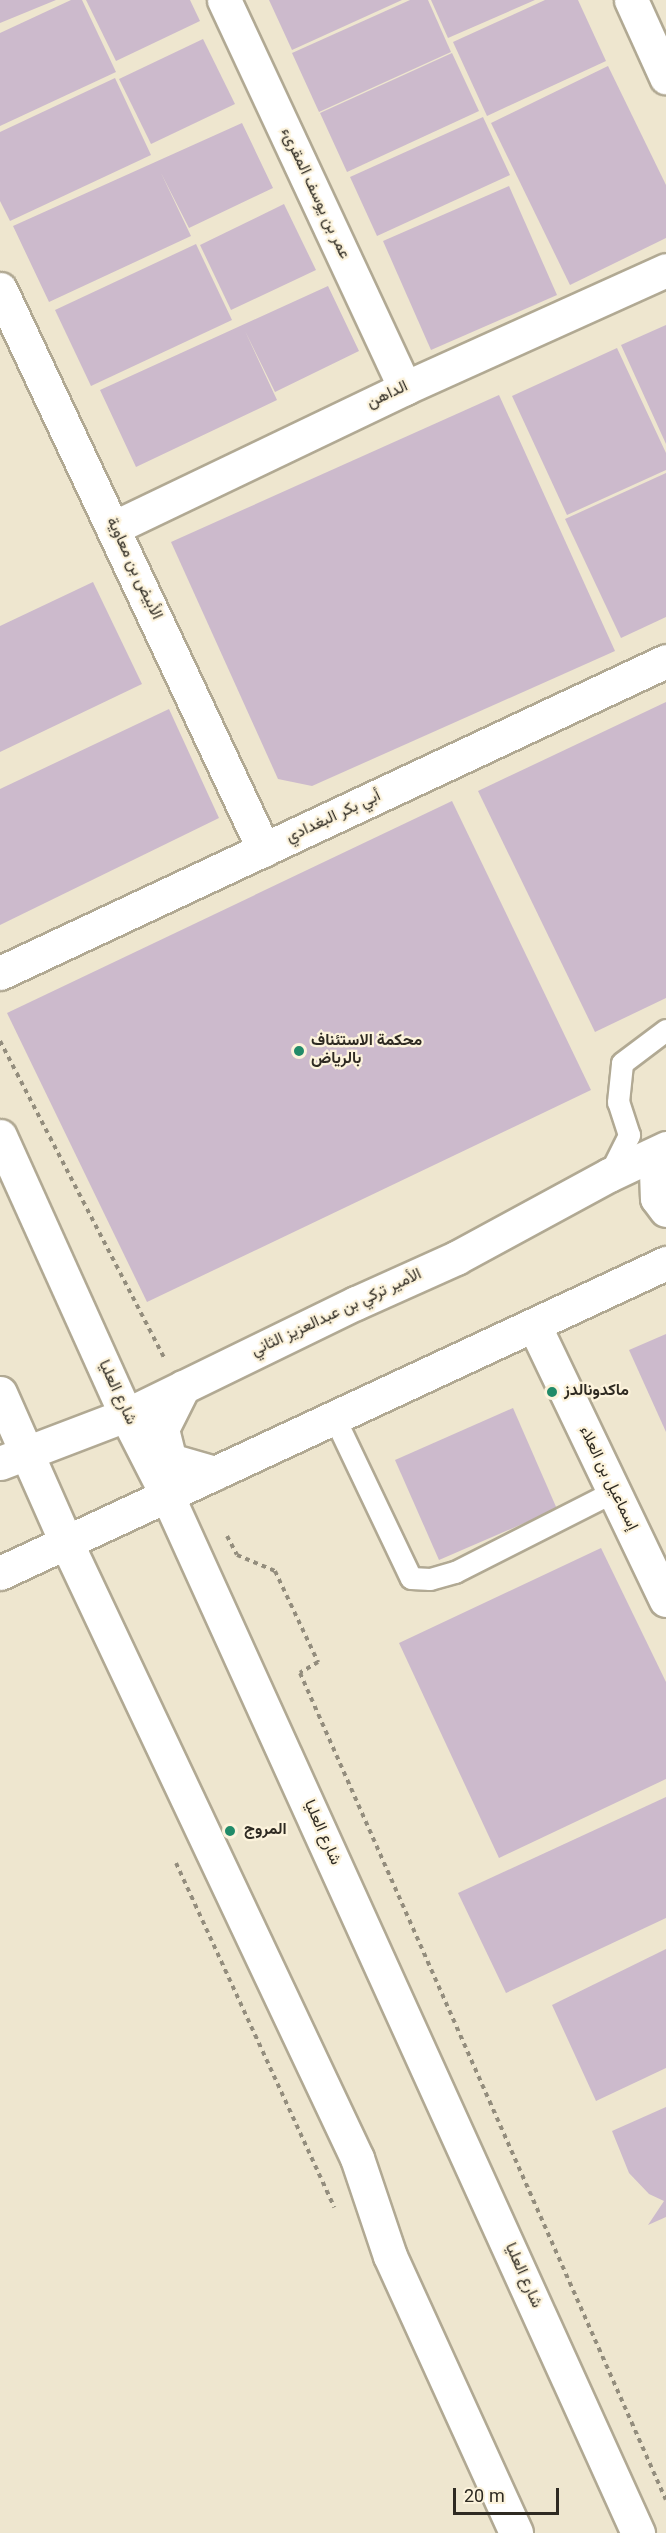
<!DOCTYPE html>
<meta charset="utf-8">
<style>
body{margin:0}
#map{position:relative;width:666px;height:2533px;overflow:hidden;background:#eee6cf;font-family:Georgia,Vazirmatn,serif}
div>[style]{position:absolute}
.building>*{inset:0;background:#ccbacc}
.path>*{height:4px;margin-top:-2px;transform-origin:0;background:repeating-linear-gradient(90deg,#938d7d 0 4.5px,transparent 0 9px)}
.roads{filter:drop-shadow(2px 0 #b1a993) drop-shadow(-2px 0 #b1a993) drop-shadow(0 2px #b1a993) drop-shadow(0 -2px #b1a993)}
.service>*{height:21px;margin:-10.5px;padding:0 10.5px;transform-origin:10.5px;border-radius:10.5px;background:#fff}
.minor>*{height:33px;margin:-16.5px;padding:0 16.5px;transform-origin:16.5px;border-radius:16.5px;background:#fff}
.tertiary>*{height:33px;margin:-16.5px;padding:0 16.5px;transform-origin:16.5px;border-radius:16.5px;background:#fff}
.primary>*{height:33px;margin:-16.5px;padding:0 16.5px;transform-origin:16.5px;border-radius:16.5px;background:#fff}
.dots>*{width:16px;height:16px;translate:-50% -50%;box-sizing:border-box;border:3px solid #fcf3dc;border-radius:50%}
span{translate:-50% -50%;white-space:nowrap;text-align:center;line-height:1.15;-webkit-text-stroke:4.5px #fcf3dc;paint-order:stroke}
.street-label{font-size:16px;color:#2e2a22}
.poi-label{font-size:16px;color:#2e2a22;font-weight:700}
.left{translate:0 -50%;text-align:left}
.scale{position:absolute;left:453px;top:2488px;width:106px;height:27px;box-sizing:border-box;border:3px solid #2e2a22;border-top:0;padding-left:8px;font-size:18px;line-height:21px;white-space:nowrap;color:#2e2a22;-webkit-text-stroke:4px #fcf3dc;paint-order:stroke}
</style>
<div id="map">
<div class="building">
<div style="clip-path:polygon(0 0,56px 0,0 23px)"></div>
<div style="clip-path:polygon(71px 0,82px 0,116px 72px,0 126px,0 33px)"></div>
<div style="clip-path:polygon(86px 0,190px 0,200px 21px,116px 61px)"></div>
<div style="clip-path:polygon(269px 0,402px 0,292px 50px)"></div>
<div style="clip-path:polygon(410px 0,428px 0,451px 52px,319px 112px,292px 53px)"></div>
<div style="clip-path:polygon(431px 0,535px 0,448px 38px)"></div>
<div style="clip-path:polygon(545px 0,578px 0,606px 61px,487px 116px,453px 42px)"></div>
<div style="clip-path:polygon(203px 39px,235px 104px,151px 144px,119px 79px)"></div>
<div style="clip-path:polygon(452px 53px,479px 111px,347px 172px,320px 113px)"></div>
<div style="clip-path:polygon(608px 66px,666px 185px,666px 238px,570px 285px,491px 123px)"></div>
<div style="clip-path:polygon(115px 78px,151px 155px,10px 221px,0 201px,0 132px)"></div>
<div style="clip-path:polygon(483px 117px,510px 175px,377px 236px,350px 177px)"></div>
<div style="clip-path:polygon(242px 123px,273px 188px,189px 228px,161px 173px,191px 236px,49px 302px,13px 226px)"></div>
<div style="clip-path:polygon(509px 186px,557px 295px,431px 350px,383px 241px)"></div>
<div style="clip-path:polygon(284px 204px,316px 270px,231px 310px,200px 245px)"></div>
<div style="clip-path:polygon(196px 244px,232px 320px,91px 386px,55px 310px)"></div>
<div style="clip-path:polygon(328px 286px,359px 351px,275px 392px,245px 331px,277px 400px,136px 467px,100px 390px)"></div>
<div style="clip-path:polygon(666px 325px,666px 444px,621px 345px)"></div>
<div style="clip-path:polygon(617px 348px,666px 453px,666px 470px,567px 515px,512px 396px)"></div>
<div style="clip-path:polygon(499px 395px,615px 651px,312px 786px,278px 779px,171px 542px)"></div>
<div style="clip-path:polygon(666px 473px,666px 617px,621px 638px,565px 519px)"></div>
<div style="clip-path:polygon(93px 582px,142px 684px,0 752px,0 626px)"></div>
<div style="clip-path:polygon(666px 702px,666px 998px,595px 1032px,478px 791px)"></div>
<div style="clip-path:polygon(169px 709px,219px 818px,0 925px,0 789px)"></div>
<div style="clip-path:polygon(452px 801px,591px 1090px,147px 1302px,7px 1013px)"></div>
<div style="clip-path:polygon(666px 1334px,666px 1432px,629px 1350px)"></div>
<div style="clip-path:polygon(513px 1408px,557px 1509px,439px 1560px,395px 1460px)"></div>
<div style="clip-path:polygon(601px 1548px,666px 1682px,666px 1779px,499px 1858px,399px 1643px)"></div>
<div style="clip-path:polygon(666px 1797px,666px 1918px,506px 1993px,458px 1893px)"></div>
<div style="clip-path:polygon(666px 1949px,666px 2068px,596px 2101px,552px 2005px)"></div>
<div style="clip-path:polygon(666px 2107px,666px 2217px,648px 2225px,664px 2201px,649px 2194px,629px 2173px,612px 2131px)"></div>
</div>
<div class="path">
<div style="left:0;top:1041px;width:356px;rotate:62.6deg"></div>
<div style="left:227px;top:1536px;width:21px;rotate:62deg"></div>
<div style="left:237px;top:1555px;width:41px;rotate:22.8deg"></div>
<div style="left:275px;top:1571px;width:101px;rotate:64.7deg"></div>
<div style="left:318px;top:1662px;width:21px;rotate:149deg"></div>
<div style="left:300px;top:1673px;width:904px;rotate:66.13deg"></div>
<div style="left:176px;top:1863px;width:379px;rotate:65.3deg"></div>
</div>
<div class="roads">
<div class="service">
<div style="left:609px;top:1175px;width:45px;rotate:-63.4deg"></div>
<div style="left:629px;top:1135px;width:35px;rotate:-108deg"></div>
<div style="left:618px;top:1102px;width:39px;rotate:-84deg"></div>
<div style="left:622px;top:1063px;width:55px;rotate:-36.9deg"></div>
<div style="left:335px;top:1419px;width:176px;rotate:64.5deg"></div>
<div style="left:411px;top:1578px;width:19px;rotate:3deg"></div>
<div style="left:430px;top:1579px;width:26px;rotate:-16deg"></div>
<div style="left:455px;top:1572px;width:177px;rotate:-26.9deg"></div>
</div>
<div class="minor">
<div style="left:224px;top:0;width:428px;rotate:65deg"></div>
<div style="left:631px;top:0;width:85px;rotate:65.6deg"></div>
<div style="left:0;top:289px;width:620px;rotate:64.8deg"></div>
<div style="left:113px;top:528px;width:324px;rotate:-25.6deg"></div>
<div style="left:405px;top:388px;width:286px;rotate:-24.3deg"></div>
<div style="left:0;top:973px;width:735px;rotate:-25.1deg"></div>
<div style="left:534px;top:1325px;width:305px;rotate:64.4deg"></div>
</div>
<div class="tertiary">
<div style="left:666px;top:1161px;width:14px;rotate:135deg"></div>
<div style="left:656px;top:1171px;width:27px;rotate:88deg"></div>
<div style="left:657px;top:1198px;width:15px;rotate:53deg"></div>
<div style="left:183px;top:1387px;width:47px;rotate:116.6deg"></div>
<div style="left:162px;top:1429px;width:32px;rotate:76deg"></div>
<div style="left:170px;top:1460px;width:47px;rotate:16.1deg"></div>
<div style="left:0;top:1463px;width:135px;rotate:-20.9deg"></div>
<div style="left:126px;top:1415px;width:256px;rotate:-26deg"></div>
<div style="left:356px;top:1303px;width:110px;rotate:-24.2deg"></div>
<div style="left:456px;top:1258px;width:174px;rotate:-28.5deg"></div>
<div style="left:609px;top:1175px;width:63px;rotate:-25.3deg"></div>
<div style="left:0;top:1573px;width:735px;rotate:-24.96deg"></div>
</div>
<div class="primary">
<div style="left:0;top:1136px;width:306px;rotate:65.7deg"></div>
<div style="left:126px;top:1415px;width:90px;rotate:62.9deg"></div>
<div style="left:167px;top:1495px;width:1140px;rotate:65.59deg"></div>
<div style="left:0;top:1393px;width:165px;rotate:66.1deg"></div>
<div style="left:67px;top:1544px;width:679px;rotate:64.72deg"></div>
<div style="left:357px;top:2158px;width:103px;rotate:71.4deg"></div>
<div style="left:390px;top:2256px;width:304px;rotate:65.5deg"></div>
</div>
</div>
<div class="dots">
<div style="left:299px;top:1051px;background:#218b69"></div>
<div style="left:552px;top:1392px;background:#218b69"></div>
<div style="left:230px;top:1831px;background:#218b69"></div>
</div>
<div class="street-label">
<span style="left:314px;top:194px;rotate:65deg">عمر بن يوسف المقرىء</span>
<span style="left:388px;top:396px;rotate:-25deg">الداهن</span>
<span style="left:133px;top:569px;rotate:65deg">الأبيض بن معاوية</span>
<span style="left:334px;top:818px;rotate:-25deg">أبي بكر البغدادي</span>
<span style="left:337px;top:1314px;rotate:-25deg">الأمير تركي بن عبدالعزيز الثاني</span>
<span style="left:116px;top:1393px;rotate:65deg">شارع العليا</span>
<span style="left:607px;top:1479px;rotate:64deg">إسماعيل بن العلاء</span>
<span style="left:321px;top:1833px;rotate:66deg">شارع العليا</span>
<span style="left:522px;top:2276px;rotate:66deg">شارع العليا</span>
</div>
<div class="poi-label">
<span class="left" style="left:311px;top:1051px">محكمة الاستئناف<br>بالرياض</span>
<span class="left" style="left:564px;top:1392px">ماكدونالدز</span>
<span class="left" style="left:244px;top:1831px">المروج</span>
</div>
<div class="scale">20 m</div>
</div>
